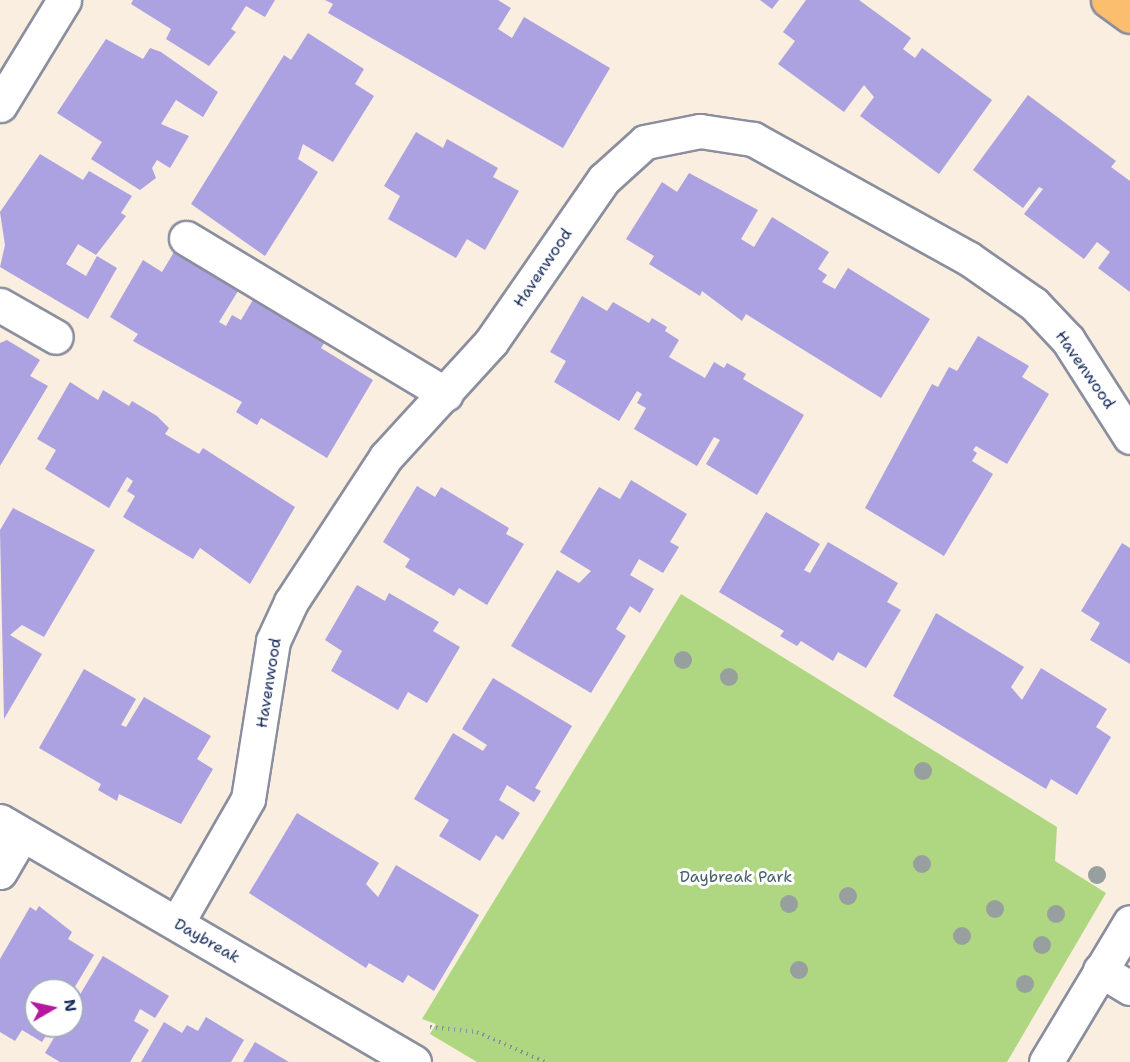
<!DOCTYPE html>
<style>
body{margin:0}
#map{position:relative;width:1130px;height:1062px;overflow:hidden;background:#f9eedf;font-family:"Shantell Sans",sans-serif}
div>[style]{position:absolute}
.green>*{inset:0;background:#afd781}
.building>*{inset:0;background:#aca1e1}
.path>*{height:4px;margin-top:-2px;transform-origin:0;background:repeating-linear-gradient(90deg,#8a8e9e 0 1.5px,transparent 0 6px)}
.roads{filter:drop-shadow(2px 0 #8a8e9e) drop-shadow(-2px 0 #8a8e9e) drop-shadow(0 2px #8a8e9e) drop-shadow(0 -2px #8a8e9e)}
.minor>*{height:33px;margin:-16.5px;padding:0 16.5px;transform-origin:16.5px;border-radius:16.5px;background:#fff}
.major>*{height:33px;margin:-16.5px;padding:0 16.5px;transform-origin:16.5px;border-radius:16.5px;background:#fbbd6e}
.trees>*{width:18px;height:18px;margin:-9px;border-radius:50%;background:#97a09e}
span{translate:-50% -50%;white-space:nowrap;text-align:center;line-height:1.15;-webkit-text-stroke:6px #fff;paint-order:stroke}
.street-label{font-size:16px;color:#1b2f5e}
.park-label{font-size:16px;color:#476168}
.north{position:absolute;left:24px;top:978px;width:60px;height:60px;box-sizing:border-box;background:#fff;border:2px solid #a4acbf;border-radius:50%;rotate:81deg;font-size:16px;font-weight:700;line-height:24px;text-align:center;color:#1b2f5e}
.north::after{content:'';display:block;margin:auto;width:21px;height:27px;background:#b5179e;clip-path:polygon(50% 0,100% 100%,50% 72%,0 100%)}
</style>
<div id="map">
<div class="green">
<div style="clip-path:polygon(681px 594px,1057px 827px,1055px 861px,1106px 893px,1007px 1062px,477px 1062px,430px 1034px,436px 1024px,422px 1019px)"></div>
</div>
<div class="building">
<div style="clip-path:polygon(133px 0,275px 0,265px 17px,246px 6px,231px 29px,236px 32px,209px 66px,166px 39px,171px 29px,131px 4px)"></div>
<div style="clip-path:polygon(325px 0,498px 0,511px 8px,498px 29px,512px 38px,524px 17px,610px 68px,563px 148px,328px 13px,333px 4px)"></div>
<div style="clip-path:polygon(760px 0,779px 0,772px 9px)"></div>
<div style="clip-path:polygon(806px 0,859px 0,911px 38px,903px 49px,915px 58px,922px 48px,992px 100px,939px 174px,860px 116px,874px 97px,864px 85px,844px 112px,778px 64px,795px 41px,783px 32px)"></div>
<div style="clip-path:polygon(308px 33px,364px 69px,355px 84px,374px 96px,333px 162px,303px 144px,298px 159px,318px 172px,265px 256px,191px 204px,284px 55px,291px 60px)"></div>
<div style="clip-path:polygon(106px 39px,143px 59px,150px 48px,161px 52px,218px 92px,203px 117px,176px 100px,161px 124px,189px 136px,170px 168px,157px 160px,152px 168px,156px 178px,140px 190px,91px 159px,102px 142px,57px 113px)"></div>
<div style="clip-path:polygon(1028px 95px,1116px 161px,1111px 167px,1130px 181px,1130px 292px,1098px 268px,1110px 252px,1097px 242px,1084px 259px,1024px 214px,1043px 189px,1039px 187px,1023px 208px,973px 170px)"></div>
<div style="clip-path:polygon(416px 132px,443px 148px,447px 139px,498px 168px,493px 177px,519px 191px,485px 250px,467px 239px,456px 258px,388px 219px,400px 196px,384px 186px)"></div>
<div style="clip-path:polygon(40px 154px,83px 180px,89px 171px,132px 196px,121px 213px,126px 216px,96px 255px,78px 244px,66px 264px,86px 276px,97px 256px,117px 268px,88px 319px,0 267px,5px 245px,0 212px)"></div>
<div style="clip-path:polygon(689px 173px,758px 210px,741px 239px,754px 247px,772px 217px,829px 252px,818px 269px,827px 275px,822px 282px,835px 289px,848px 268px,930px 319px,881px 398px,746px 314px,742px 321px,702px 291px,700px 296px,649px 264px,654px 256px,626px 239px,662px 182px,677px 192px)"></div>
<div style="clip-path:polygon(174px 252px,238px 291px,219px 322px,226px 326px,232px 315px,241px 320px,254px 298px,325px 342px,321px 348px,373px 380px,327px 458px,261px 418px,257px 425px,236px 412px,242px 402px,133px 341px,138px 334px,110px 317px,143px 260px,162px 272px)"></div>
<div style="clip-path:polygon(582px 296px,607px 311px,613px 302px,649px 323px,652px 318px,667px 327px,665px 331px,679px 340px,669px 357px,705px 378px,714px 362px,724px 368px,727px 363px,746px 374px,743px 379px,804px 415px,757px 495px,706px 464px,720px 440px,714px 437px,697px 466px,634px 429px,646px 408px,637px 403px,642px 394px,637px 391px,619px 421px,554px 382px,566px 361px,550px 352px)"></div>
<div style="clip-path:polygon(978px 336px,1029px 366px,1022px 377px,1049px 394px,1007px 464px,976px 446px,973px 450px,977px 453px,972px 461px,993px 474px,944px 556px,865px 508px,932px 384px,938px 387px,949px 367px,957px 371px)"></div>
<div style="clip-path:polygon(7px 340px,40px 360px,30px 376px,48px 386px,0 466px,0 343px)"></div>
<div style="clip-path:polygon(70px 382px,98px 400px,103px 390px,129px 406px,132px 401px,157px 416px,169px 428px,165px 434px,199px 454px,203px 448px,295px 507px,250px 584px,200px 548px,193px 559px,123px 517px,135px 496px,127px 491px,133px 481px,127px 477px,109px 508px,45px 469px,56px 450px,37px 439px)"></div>
<div style="clip-path:polygon(631px 480px,687px 514px,670px 542px,679px 547px,663px 573px,639px 559px,630px 575px,654px 589px,640px 613px,630px 606px,616px 629px,626px 636px,591px 693px,511px 646px,557px 570px,579px 583px,591px 571px,560px 552px,599px 487px,620px 499px)"></div>
<div style="clip-path:polygon(417px 486px,435px 497px,441px 487px,509px 528px,506px 534px,524px 544px,487px 605px,459px 588px,454px 596px,405px 567px,410px 559px,383px 542px)"></div>
<div style="clip-path:polygon(13px 508px,95px 550px,44px 637px,22px 625px,10px 635px,42px 654px,4px 719px,0 530px)"></div>
<div style="clip-path:polygon(766px 512px,820px 544px,804px 570px,810px 573px,828px 542px,898px 583px,887px 602px,901px 610px,866px 668px,838px 652px,833px 661px,801px 641px,797px 646px,780px 636px,784px 631px,719px 592px)"></div>
<div style="clip-path:polygon(1122px 543px,1130px 548px,1130px 664px,1090px 640px,1100px 623px,1081px 611px)"></div>
<div style="clip-path:polygon(357px 585px,385px 601px,389px 593px,439px 622px,433px 631px,460px 647px,427px 703px,408px 692px,398px 710px,331px 671px,342px 651px,325px 640px)"></div>
<div style="clip-path:polygon(936px 613px,1024px 667px,1011px 687px,1022px 700px,1041px 668px,1107px 709px,1096px 727px,1111px 737px,1077px 795px,1051px 779px,1046px 789px,893px 696px)"></div>
<div style="clip-path:polygon(84px 669px,136px 699px,121px 725px,126px 727px,144px 697px,211px 736px,197px 759px,213px 769px,181px 824px,119px 794px,117px 801px,98px 790px,101px 784px,39px 748px)"></div>
<div style="clip-path:polygon(493px 678px,572px 726px,535px 788px,541px 791px,534px 802px,507px 785px,499px 800px,520px 813px,503px 840px,496px 835px,480px 861px,439px 836px,449px 820px,414px 799px,453px 733px,483px 751px,487px 745px,462px 729px)"></div>
<div style="clip-path:polygon(297px 813px,379px 863px,366px 884px,378px 897px,396px 865px,479px 915px,434px 991px,408px 975px,403px 983px,369px 963px,366px 968px,249px 893px)"></div>
<div style="clip-path:polygon(39px 906px,72px 932px,68px 939px,94px 955px,73px 990px,36px 990px,36px 1026px,52px 1026px,42px 1042px,22px 1030px,15px 1041px,0 1032px,0 959px,30px 907px,36px 911px)"></div>
<div style="clip-path:polygon(103px 956px,169px 996px,155px 1018px,140px 1009px,134px 1021px,149px 1030px,130px 1062px,60px 1062px,45px 1053px,61px 1026px,72px 1026px,72px 1008px)"></div>
<div style="clip-path:polygon(206px 1017px,244px 1040px,231px 1062px,141px 1062px,164px 1022px,182px 1033px,187px 1025px,198px 1031px)"></div>
<div style="clip-path:polygon(255px 1042px,289px 1062px,243px 1062px)"></div>
</div>
<div class="path">
<div style="left:430px;top:1027px;width:47px;rotate:6.1deg"></div>
<div style="left:477px;top:1032px;width:74px;rotate:23.8deg"></div>
</div>
<div class="roads">
<div class="minor">
<div style="left:0;top:105px;width:123px;rotate:-58.6deg"></div>
<div style="left:186px;top:238px;width:303px;rotate:31deg"></div>
<div style="left:0;top:305px;width:64px;rotate:29.7deg"></div>
<div style="left:0;top:821px;width:479px;rotate:30.2deg"></div>
<div style="left:0;top:872px;width:42px;rotate:-59.7deg"></div>
<div style="left:177px;top:923px;width:143px;rotate:-60.2deg"></div>
<div style="left:248px;top:799px;width:160px;rotate:-81deg"></div>
<div style="left:273px;top:641px;width:43px;rotate:-65.2deg"></div>
<div style="left:291px;top:602px;width:173px;rotate:-56.8deg"></div>
<div style="left:386px;top:457px;width:156px;rotate:-47.6deg"></div>
<div style="left:491px;top:342px;width:198px;rotate:-55.3deg"></div>
<div style="left:604px;top:179px;width:55px;rotate:-42.1deg"></div>
<div style="left:645px;top:142px;width:56px;rotate:-11.3deg"></div>
<div style="left:700px;top:131px;width:54px;rotate:8.6deg"></div>
<div style="left:753px;top:139px;width:246px;rotate:29deg"></div>
<div style="left:968px;top:258px;width:80px;rotate:34.9deg"></div>
<div style="left:1034px;top:304px;width:50px;rotate:46.6deg"></div>
<div style="left:1068px;top:340px;width:115px;rotate:57.4deg"></div>
<div style="left:1100px;top:970px;width:35px;rotate:31deg"></div>
<div style="left:1046px;top:1062px;width:163px;rotate:-59deg"></div>
</div>
<div class="major">
<div style="left:1108px;top:0;width:27px;rotate:36deg"></div>
</div>
</div>
<div class="trees">
<div style="left:683px;top:660px"></div>
<div style="left:729px;top:677px"></div>
<div style="left:923px;top:771px"></div>
<div style="left:922px;top:864px"></div>
<div style="left:1097px;top:875px"></div>
<div style="left:848px;top:896px"></div>
<div style="left:789px;top:904px"></div>
<div style="left:995px;top:909px"></div>
<div style="left:1056px;top:914px"></div>
<div style="left:962px;top:936px"></div>
<div style="left:1042px;top:945px"></div>
<div style="left:799px;top:970px"></div>
<div style="left:1025px;top:984px"></div>
</div>
<div class="street-label">
<span style="left:543px;top:268px;rotate:-56deg">Havenwood</span>
<span style="left:1085px;top:370px;rotate:55deg">Havenwood</span>
<span style="left:269px;top:683px;rotate:-81deg">Havenwood</span>
<span style="left:207px;top:941px;rotate:30deg">Daybreak</span>
</div>
<div class="park-label">
<span style="left:736px;top:877px">Daybreak Park</span>
</div>
<div class="north">N</div>
</div>
